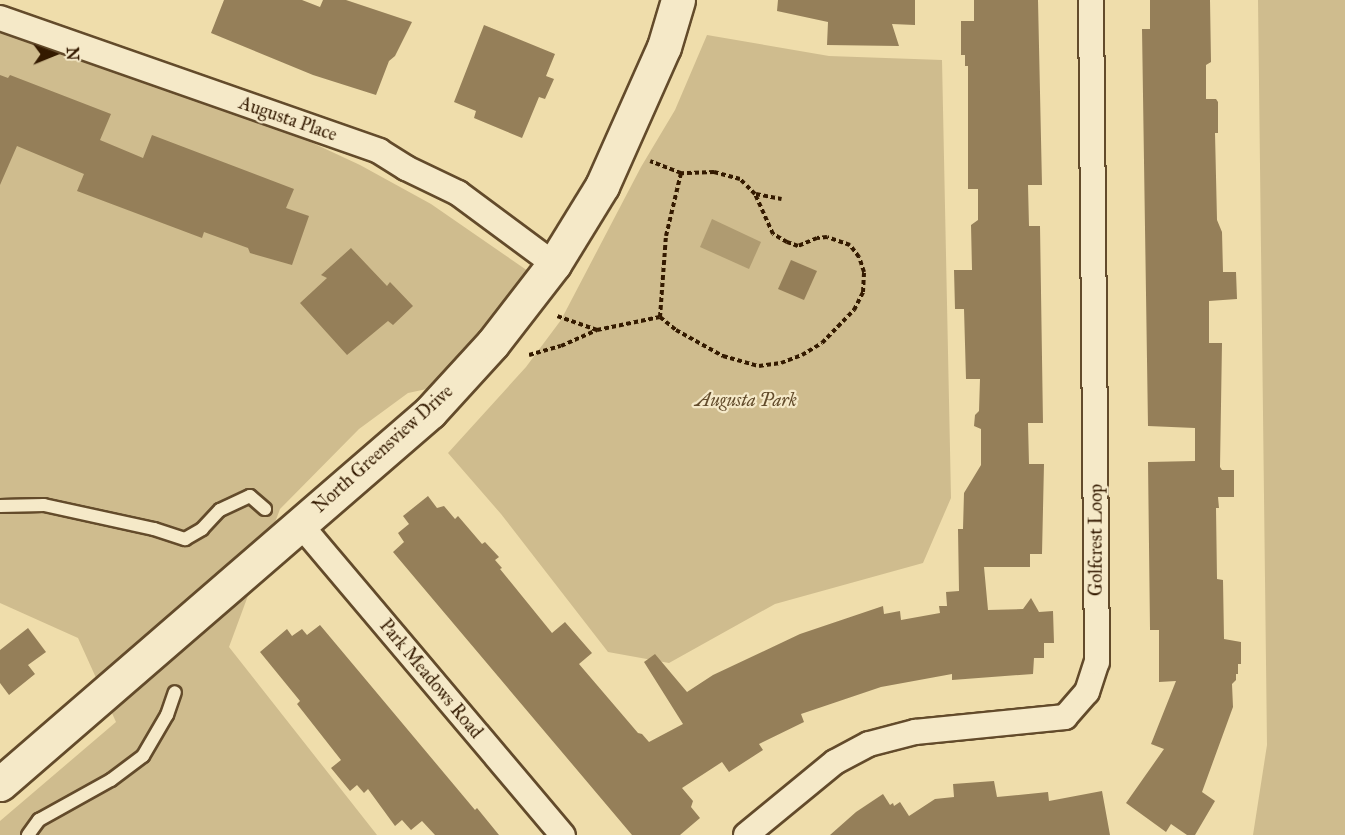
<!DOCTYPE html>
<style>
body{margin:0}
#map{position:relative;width:1345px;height:835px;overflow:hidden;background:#efddab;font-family:"IM FELL Great Primer",serif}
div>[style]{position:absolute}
.green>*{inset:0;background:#cfbc8e}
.water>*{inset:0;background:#af9b71}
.building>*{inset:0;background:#957f59}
.path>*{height:4px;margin-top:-2px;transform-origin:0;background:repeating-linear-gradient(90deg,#341a00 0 4.5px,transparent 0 7.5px)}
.roads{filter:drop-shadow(2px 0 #634b2b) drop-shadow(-2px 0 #634b2b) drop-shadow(0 2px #634b2b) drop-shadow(0 -2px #634b2b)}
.lane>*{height:12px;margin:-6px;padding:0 6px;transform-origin:6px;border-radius:6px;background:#f5e9c8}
.street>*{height:24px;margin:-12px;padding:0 12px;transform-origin:12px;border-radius:12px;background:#f5e9c8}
.secondary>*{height:33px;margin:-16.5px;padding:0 16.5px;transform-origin:16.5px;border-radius:16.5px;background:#f5e9c8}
span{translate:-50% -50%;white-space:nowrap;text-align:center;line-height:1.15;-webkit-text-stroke:4.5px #f5e9c8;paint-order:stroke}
.street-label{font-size:18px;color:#341a00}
.park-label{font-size:18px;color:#624b2b;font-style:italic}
.north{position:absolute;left:24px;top:24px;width:60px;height:60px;-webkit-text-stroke:4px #f5e9c8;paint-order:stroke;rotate:89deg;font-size:16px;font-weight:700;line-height:24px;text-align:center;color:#341a00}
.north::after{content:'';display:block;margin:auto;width:21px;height:27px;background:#341a00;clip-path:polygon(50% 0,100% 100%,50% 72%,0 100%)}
</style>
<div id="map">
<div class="green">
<div style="clip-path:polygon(1258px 0,1345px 0,1345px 835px,1253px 835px,1267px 745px)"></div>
<div style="clip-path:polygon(0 20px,302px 138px,360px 165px,431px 204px,541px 280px,455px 383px,408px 393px,359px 429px,280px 509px,229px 647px,377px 835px,0 835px,0 821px,116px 722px,78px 638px,0 603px)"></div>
<div style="clip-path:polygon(707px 35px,829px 56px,942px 60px,951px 498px,923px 563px,775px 604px,669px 663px,608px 652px,501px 514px,448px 453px,526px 367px,561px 320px,641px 167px,675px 110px)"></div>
</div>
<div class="water">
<div style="clip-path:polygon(712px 219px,761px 242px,749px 269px,700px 247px)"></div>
</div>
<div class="building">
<div style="clip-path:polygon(224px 0,302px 0,320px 7px,323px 0,346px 0,412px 22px,395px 56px,389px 61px,376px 95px,313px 75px,211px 33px)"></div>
<div style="clip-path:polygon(778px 0,915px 0,915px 25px,892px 24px,899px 46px,827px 45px,828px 22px,777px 11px)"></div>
<div style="clip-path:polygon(974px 0,1038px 0,1042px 185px,1028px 185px,1029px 226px,1040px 226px,1043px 423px,1028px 423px,1029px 464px,1044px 464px,1042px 554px,1030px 554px,1030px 567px,984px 567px,988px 610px,1023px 609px,1031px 598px,1039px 612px,1053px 611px,1054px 643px,1044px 643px,1044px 658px,1034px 658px,1033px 674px,952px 680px,952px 674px,881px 687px,801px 714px,804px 722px,759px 744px,763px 750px,729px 772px,722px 762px,682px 788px,693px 801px,691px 807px,700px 818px,680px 835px,632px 835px,393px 552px,404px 542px,398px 533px,409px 524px,403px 516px,428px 496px,437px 508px,444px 506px,455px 519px,458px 516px,482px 544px,485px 542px,499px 557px,495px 560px,502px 568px,500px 569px,552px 633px,565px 622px,592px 653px,579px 664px,638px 733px,642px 734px,649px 742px,683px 724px,644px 662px,655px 654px,687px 692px,713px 675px,800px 634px,883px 606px,884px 614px,900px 611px,901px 620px,940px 613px,939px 606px,947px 606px,946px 592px,959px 591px,958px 529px,963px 529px,964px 493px,981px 465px,981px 429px,974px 426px,975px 415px,979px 411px,980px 379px,966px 379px,964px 309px,955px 309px,954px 270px,972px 270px,971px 225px,978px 220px,978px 189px,968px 189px,968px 66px,965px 66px,965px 55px,961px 55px,961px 21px,974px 21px)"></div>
<div style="clip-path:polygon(1150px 0,1210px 0,1211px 62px,1206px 65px,1206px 99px,1216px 99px,1218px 102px,1218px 133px,1215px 133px,1217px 220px,1222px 232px,1223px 272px,1236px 272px,1237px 299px,1209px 301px,1209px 343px,1222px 343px,1220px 467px,1222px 470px,1234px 470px,1234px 497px,1218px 497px,1219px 508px,1216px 508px,1217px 579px,1223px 580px,1224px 639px,1241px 642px,1241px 664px,1238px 664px,1238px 674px,1236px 674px,1236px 680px,1232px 684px,1233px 707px,1202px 792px,1215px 801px,1195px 835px,1187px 835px,1171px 824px,1166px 832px,1126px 803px,1164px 749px,1151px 744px,1176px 681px,1159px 682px,1159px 630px,1150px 630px,1148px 462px,1195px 461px,1195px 428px,1148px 426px,1142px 29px,1150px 29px)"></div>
<div style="clip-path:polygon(484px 25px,555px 54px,546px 76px,554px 79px,545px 99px,539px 97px,522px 138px,474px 118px,476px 111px,454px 102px)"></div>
<div style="clip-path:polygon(0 75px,8px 78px,10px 75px,111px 114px,100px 140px,143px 158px,152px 135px,294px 189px,286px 208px,309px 216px,292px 265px,250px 253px,248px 248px,204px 232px,202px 238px,77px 191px,84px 174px,17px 146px,0 185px)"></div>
<div style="clip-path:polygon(351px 248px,387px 286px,390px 282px,413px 306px,393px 325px,388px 321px,347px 355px,300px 303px,327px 278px,321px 275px)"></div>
<div style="clip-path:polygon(791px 260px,817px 271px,804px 300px,778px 289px)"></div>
<div style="clip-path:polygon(320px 625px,475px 810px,477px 808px,499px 835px,435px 835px,422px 821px,411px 830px,402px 820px,395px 826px,368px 789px,364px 793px,357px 785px,350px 791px,331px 768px,341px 760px,297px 704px,300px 701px,260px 652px,287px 629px,292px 636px,302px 629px,307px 635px)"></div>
<div style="clip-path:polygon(28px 628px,46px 652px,28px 665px,35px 674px,9px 695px,0 683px,0 650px)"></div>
<div style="clip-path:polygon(994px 781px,997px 797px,1048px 792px,1049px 801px,1102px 791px,1110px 835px,830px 835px,856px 812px,883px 794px,890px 805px,893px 803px,894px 806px,900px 802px,909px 816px,935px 799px,954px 797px,953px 784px)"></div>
</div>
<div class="path">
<div style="left:756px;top:194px;width:26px;rotate:11deg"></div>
<div style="left:660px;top:317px;width:81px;rotate:-85.8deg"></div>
<div style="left:666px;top:236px;width:65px;rotate:-76.6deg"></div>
<div style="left:597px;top:330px;width:64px;rotate:-11.7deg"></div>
<div style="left:660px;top:317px;width:21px;rotate:39deg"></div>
<div style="left:676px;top:330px;width:54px;rotate:29deg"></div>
<div style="left:723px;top:356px;width:37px;rotate:16deg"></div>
<div style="left:759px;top:366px;width:22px;rotate:-8deg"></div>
<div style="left:781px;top:363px;width:22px;rotate:-21deg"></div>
<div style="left:802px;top:355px;width:23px;rotate:-31deg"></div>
<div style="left:822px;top:343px;width:46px;rotate:-45.9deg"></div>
<div style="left:854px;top:310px;width:20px;rotate:-63deg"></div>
<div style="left:863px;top:292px;width:20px;rotate:-87deg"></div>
<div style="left:864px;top:272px;width:16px;rotate:-108deg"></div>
<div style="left:859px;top:257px;width:15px;rotate:-127deg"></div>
<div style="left:850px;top:245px;width:24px;rotate:-161deg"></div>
<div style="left:827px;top:237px;width:10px;rotate:174deg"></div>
<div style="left:817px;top:238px;width:21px;rotate:157deg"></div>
<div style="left:798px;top:246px;width:12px;rotate:-160deg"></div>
<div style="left:787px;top:242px;width:16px;rotate:-150deg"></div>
<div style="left:773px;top:234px;width:44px;rotate:-114.2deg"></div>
<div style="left:755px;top:194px;width:21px;rotate:-135deg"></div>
<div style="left:740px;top:179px;width:27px;rotate:-165deg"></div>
<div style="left:714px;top:172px;width:33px;rotate:178deg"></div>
<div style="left:681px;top:173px;width:33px;rotate:-159deg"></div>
<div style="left:529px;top:355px;width:33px;rotate:-16deg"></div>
<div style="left:561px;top:346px;width:39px;rotate:-24deg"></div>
<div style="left:597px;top:330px;width:42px;rotate:-160.7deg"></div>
</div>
<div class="roads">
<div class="lane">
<div style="left:0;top:506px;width:44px;rotate:-1.3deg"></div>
<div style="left:44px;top:505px;width:113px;rotate:12.3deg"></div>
<div style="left:154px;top:529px;width:33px;rotate:18deg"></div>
<div style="left:185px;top:539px;width:20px;rotate:-30deg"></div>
<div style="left:202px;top:529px;width:26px;rotate:-47deg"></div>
<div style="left:220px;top:510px;width:33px;rotate:-25deg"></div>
<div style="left:250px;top:496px;width:20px;rotate:41deg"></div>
<div style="left:28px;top:835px;width:19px;rotate:-54deg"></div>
<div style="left:39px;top:820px;width:82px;rotate:-29.1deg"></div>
<div style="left:111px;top:780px;width:40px;rotate:-37deg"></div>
<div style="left:143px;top:756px;width:48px;rotate:-59.7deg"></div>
<div style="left:167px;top:715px;width:24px;rotate:-71deg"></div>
</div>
<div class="street">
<div style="left:0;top:18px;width:402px;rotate:19.3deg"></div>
<div style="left:379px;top:151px;width:32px;rotate:32deg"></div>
<div style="left:406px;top:168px;width:58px;rotate:25.7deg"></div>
<div style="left:458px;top:193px;width:119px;rotate:36.5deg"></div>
<div style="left:299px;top:523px;width:409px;rotate:49.8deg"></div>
<div style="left:746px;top:835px;width:115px;rotate:-39.4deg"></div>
<div style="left:835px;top:762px;width:38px;rotate:-28deg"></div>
<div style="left:869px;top:744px;width:48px;rotate:-14.6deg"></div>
<div style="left:915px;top:732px;width:151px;rotate:-5.7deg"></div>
<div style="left:1065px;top:717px;width:33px;rotate:-49deg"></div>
<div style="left:1087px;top:692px;width:32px;rotate:-72deg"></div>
<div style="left:1097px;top:662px;width:662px;rotate:-90.52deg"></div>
</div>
<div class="secondary">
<div style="left:0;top:784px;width:569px;rotate:-40.86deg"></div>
<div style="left:430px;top:412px;width:93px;rotate:-47.6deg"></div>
<div style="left:493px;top:343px;width:100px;rotate:-52.3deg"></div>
<div style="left:554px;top:264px;width:92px;rotate:-58.4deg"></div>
<div style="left:602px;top:186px;width:152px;rotate:-66deg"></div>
<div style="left:664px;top:47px;width:49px;rotate:-73.4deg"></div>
</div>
</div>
<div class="street-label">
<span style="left:288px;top:119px;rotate:19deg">Augusta Place</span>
<span style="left:383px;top:449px;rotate:-42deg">North Greensview Drive</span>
<span style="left:1096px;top:540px;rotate:-90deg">Golfcrest Loop</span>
<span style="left:431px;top:679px;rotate:50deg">Park Meadows Road</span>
</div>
<div class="park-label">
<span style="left:746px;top:400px">Augusta Park</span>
</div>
<div class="north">N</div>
</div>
